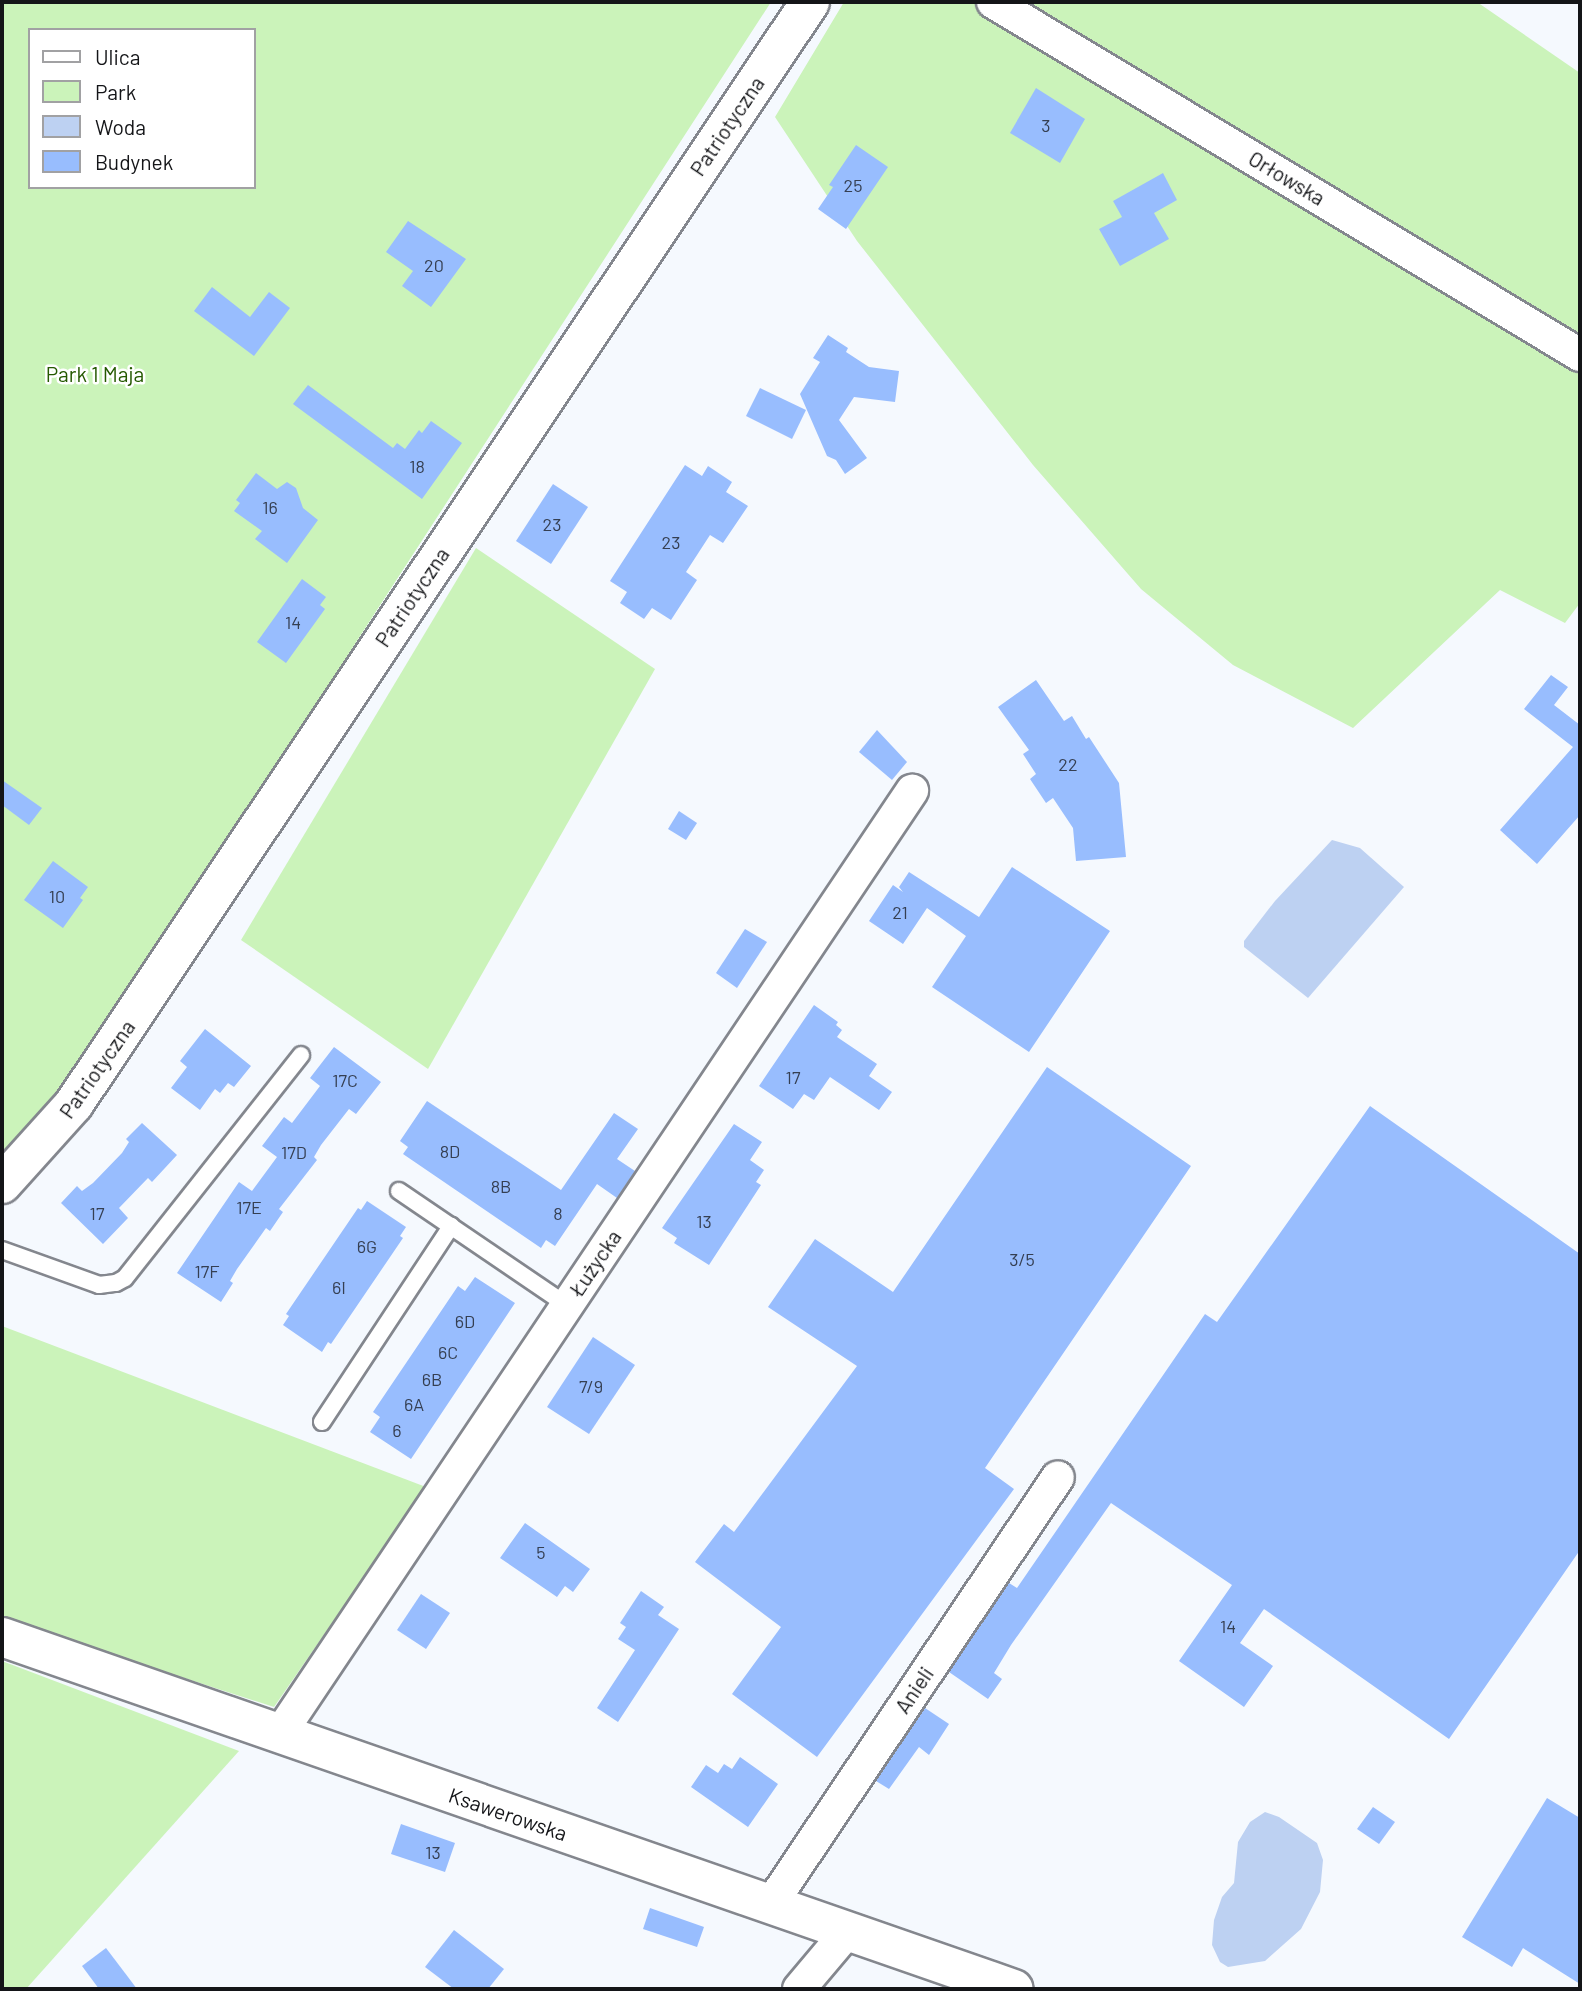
<!DOCTYPE html>
<meta charset="utf-8">
<style>
body{margin:0}
#map{position:relative;width:1582px;height:1991px;overflow:hidden;background:#f5f9fe;font-family:Barlow,sans-serif}
div>[style]{position:absolute}
.green>*{inset:0;background:#cbf3ba}
.water>*{inset:0;background:#bdd1f2}
.building>*{inset:0;background:#98bdfe}
.roads{filter:drop-shadow(2px 0 #84878e) drop-shadow(-2px 0 #84878e) drop-shadow(0 2px #84878e) drop-shadow(0 -2px #84878e)}
.lane>*{height:16px;margin:-8px;padding:0 8px;transform-origin:8px;border-radius:8px;background:#fff}
.street>*{height:32px;margin:-16px;padding:0 16px;transform-origin:16px;border-radius:16px;background:#fff}
.secondary>*{height:38px;margin:-19px;padding:0 19px;transform-origin:19px;border-radius:19px;background:#fff}
span{translate:-50% -50%;white-space:nowrap;text-align:center;line-height:1.15;-webkit-text-stroke:5px #fff;paint-order:stroke}
.number-label{font-size:18px;color:#353f52}
.number-label span{-webkit-text-stroke-width:0}
.street-label{font-size:21px;color:#141518}
.park-label{font-size:21px;color:#255900}
.frame{position:absolute;inset:0;border:4px solid #141518;pointer-events:none}
.legend{position:absolute;left:28px;top:28px;width:228px;height:161px;box-sizing:border-box;background:#fff;border:2px solid #a1a1a3;margin:0;padding:9px 12px;list-style:none;font-size:21px;color:#141518}
.legend li{display:flex;align-items:center;gap:14px;height:35px}
.legend b{width:35px;border:2px solid #a1a1a3}
</style>
<div id="map">
<div class="green">
<div style="clip-path:polygon(evenodd,2px 2px,771px 2px,119px 1008px,37px 1130px,2px 1164px,2px 2px,30px 30px,254px 30px,254px 187px,30px 187px,30px 30px)"></div>
<div style="clip-path:polygon(844px 2px,1477px 2px,1580px 73px,1580px 603px,1565px 623px,1500px 590px,1353px 728px,1233px 665px,1141px 589px,1033px 465px,857px 241px,775px 117px)"></div>
<div style="clip-path:polygon(476px 548px,655px 669px,428px 1069px,241px 940px)"></div>
<div style="clip-path:polygon(2px 1326px,426px 1487px,274px 1707px,2px 1619px)"></div>
<div style="clip-path:polygon(2px 1661px,239px 1751px,26px 1989px,2px 1989px)"></div>
</div>
<div class="water">
<div style="clip-path:polygon(1332px 840px,1360px 848px,1404px 887px,1308px 998px,1244px 947px,1244px 941px,1275px 901px)"></div>
<div style="clip-path:polygon(1265px 1812px,1279px 1817px,1317px 1843px,1323px 1860px,1320px 1892px,1301px 1929px,1265px 1961px,1228px 1967px,1220px 1962px,1212px 1945px,1214px 1920px,1222px 1897px,1234px 1883px,1238px 1842px,1250px 1822px)"></div>
</div>
<div class="building">
<div style="clip-path:polygon(1036px 88px,1085px 119px,1060px 163px,1010px 133px)"></div>
<div style="clip-path:polygon(856px 145px,888px 167px,846px 229px,818px 209px,833px 187px,829px 185px)"></div>
<div style="clip-path:polygon(1163px 173px,1177px 200px,1154px 213px,1169px 239px,1120px 266px,1099px 229px,1122px 217px,1113px 201px)"></div>
<div style="clip-path:polygon(408px 221px,466px 259px,431px 307px,402px 286px,413px 271px,386px 252px)"></div>
<div style="clip-path:polygon(212px 287px,250px 317px,269px 292px,290px 308px,254px 356px,194px 311px)"></div>
<div style="clip-path:polygon(828px 335px,848px 348px,846px 352px,869px 367px,899px 371px,895px 402px,854px 397px,839px 420px,867px 458px,845px 474px,836px 460px,827px 456px,800px 394px,820px 362px,813px 358px)"></div>
<div style="clip-path:polygon(308px 385px,393px 448px,397px 443px,405px 449px,419px 430px,422px 433px,431px 421px,462px 443px,422px 499px,293px 404px)"></div>
<div style="clip-path:polygon(760px 388px,806px 410px,792px 439px,746px 416px)"></div>
<div style="clip-path:polygon(685px 465px,702px 476px,708px 466px,732px 482px,726px 492px,748px 506px,723px 543px,710px 535px,686px 572px,697px 580px,671px 620px,652px 608px,644px 619px,620px 603px,627px 592px,610px 581px)"></div>
<div style="clip-path:polygon(256px 473px,277px 489px,287px 482px,296px 488px,303px 508px,318px 520px,287px 563px,255px 539px,262px 531px,234px 511px,240px 503px,236px 500px)"></div>
<div style="clip-path:polygon(553px 484px,588px 507px,551px 564px,516px 541px)"></div>
<div style="clip-path:polygon(302px 579px,326px 597px,320px 605px,325px 609px,286px 663px,257px 642px)"></div>
<div style="clip-path:polygon(1551px 675px,1568px 687px,1554px 705px,1580px 725px,1580px 815px,1537px 864px,1500px 830px,1573px 747px,1524px 709px)"></div>
<div style="clip-path:polygon(1036px 680px,1064px 721px,1072px 716px,1086px 739px,1089px 737px,1119px 783px,1126px 857px,1076px 861px,1073px 828px,1053px 798px,1046px 803px,1030px 779px,1036px 774px,1023px 754px,1029px 750px,998px 707px)"></div>
<div style="clip-path:polygon(877px 730px,907px 762px,892px 780px,859px 752px)"></div>
<div style="clip-path:polygon(2px 780px,42px 808px,29px 825px,2px 805px)"></div>
<div style="clip-path:polygon(679px 811px,697px 823px,686px 840px,668px 829px)"></div>
<div style="clip-path:polygon(53px 861px,88px 887px,80px 898px,83px 900px,63px 928px,24px 900px)"></div>
<div style="clip-path:polygon(1012px 867px,1110px 931px,1029px 1052px,932px 987px,966px 936px,927px 908px,903px 944px,869px 921px,893px 885px,903px 892px,899px 887px,909px 872px,979px 917px)"></div>
<div style="clip-path:polygon(745px 929px,767px 942px,737px 988px,716px 973px)"></div>
<div style="clip-path:polygon(814px 1005px,838px 1022px,836px 1025px,842px 1030px,837px 1037px,877px 1064px,869px 1076px,892px 1092px,879px 1110px,830px 1077px,814px 1100px,804px 1094px,793px 1109px,759px 1086px)"></div>
<div style="clip-path:polygon(205px 1029px,251px 1066px,234px 1087px,228px 1083px,220px 1093px,215px 1089px,200px 1110px,171px 1088px,187px 1067px,180px 1061px)"></div>
<div style="clip-path:polygon(334px 1047px,381px 1082px,356px 1114px,349px 1109px,321px 1145px,314px 1157px,317px 1160px,279px 1209px,283px 1212px,270px 1231px,266px 1228px,237px 1269px,230px 1281px,233px 1283px,221px 1302px,177px 1273px,239px 1182px,252px 1191px,277px 1157px,262px 1146px,284px 1117px,292px 1123px,320px 1086px,310px 1078px)"></div>
<div style="clip-path:polygon(1047px 1067px,1191px 1166px,985px 1468px,1014px 1489px,817px 1757px,732px 1694px,781px 1627px,695px 1562px,724px 1524px,734px 1532px,857px 1366px,768px 1307px,815px 1239px,893px 1292px)"></div>
<div style="clip-path:polygon(427px 1101px,561px 1190px,614px 1113px,638px 1129px,617px 1159px,635px 1171px,617px 1198px,597px 1184px,555px 1246px,546px 1240px,541px 1248px,403px 1154px,408px 1147px,400px 1141px)"></div>
<div style="clip-path:polygon(1370px 1106px,1580px 1254px,1580px 1550px,1449px 1739px,1264px 1609px,1240px 1643px,1273px 1666px,1244px 1707px,1179px 1661px,1232px 1585px,1111px 1503px,1011px 1645px,994px 1673px,1002px 1679px,988px 1699px,949px 1672px,1009px 1583px,1017px 1588px,1205px 1314px,1217px 1322px)"></div>
<div style="clip-path:polygon(142px 1123px,177px 1155px,152px 1182px,148px 1178px,119px 1208px,128px 1218px,103px 1244px,61px 1203px,77px 1186px,82px 1191px,93px 1183px,122px 1153px,129px 1142px,126px 1139px)"></div>
<div style="clip-path:polygon(734px 1124px,762px 1142px,750px 1160px,764px 1170px,756px 1182px,761px 1185px,709px 1265px,674px 1243px,677px 1238px,662px 1228px)"></div>
<div style="clip-path:polygon(367px 1201px,406px 1227px,400px 1236px,403px 1238px,331px 1344px,328px 1342px,322px 1352px,283px 1325px,289px 1316px,286px 1314px,358px 1208px,361px 1210px)"></div>
<div style="clip-path:polygon(475px 1277px,515px 1303px,411px 1459px,370px 1432px,380px 1417px,373px 1412px,458px 1286px,465px 1291px)"></div>
<div style="clip-path:polygon(593px 1337px,635px 1365px,589px 1434px,547px 1407px)"></div>
<div style="clip-path:polygon(525px 1523px,590px 1569px,573px 1592px,565px 1586px,557px 1597px,500px 1558px)"></div>
<div style="clip-path:polygon(641px 1591px,664px 1607px,658px 1615px,679px 1629px,618px 1722px,597px 1708px,635px 1650px,618px 1639px,626px 1627px,620px 1623px)"></div>
<div style="clip-path:polygon(421px 1594px,450px 1613px,426px 1649px,397px 1630px)"></div>
<div style="clip-path:polygon(925px 1708px,949px 1724px,929px 1755px,919px 1747px,889px 1789px,876px 1781px)"></div>
<div style="clip-path:polygon(740px 1757px,778px 1784px,748px 1827px,691px 1787px,706px 1765px,718px 1773px,724px 1764px,732px 1769px)"></div>
<div style="clip-path:polygon(1547px 1798px,1580px 1818px,1580px 1984px,1523px 1948px,1512px 1967px,1462px 1937px)"></div>
<div style="clip-path:polygon(1373px 1807px,1395px 1822px,1379px 1844px,1357px 1829px)"></div>
<div style="clip-path:polygon(401px 1824px,455px 1843px,445px 1872px,391px 1854px)"></div>
<div style="clip-path:polygon(650px 1908px,704px 1927px,697px 1947px,643px 1929px)"></div>
<div style="clip-path:polygon(454px 1930px,504px 1969px,488px 1989px,454px 1989px,425px 1967px)"></div>
<div style="clip-path:polygon(106px 1948px,128px 1977px,137px 1989px,99px 1989px,82px 1966px)"></div>
</div>
<div class="roads">
<div class="lane">
<div style="left:399px;top:1191px;width:203px;rotate:34.2deg"></div>
<div style="left:2px;top:1250px;width:103px;rotate:19.8deg"></div>
<div style="left:99px;top:1285px;width:17px;rotate:-7deg"></div>
<div style="left:116px;top:1283px;width:10px;rotate:-29deg"></div>
<div style="left:125px;top:1278px;width:284px;rotate:-51.7deg"></div>
<div style="left:322px;top:1422px;width:235px;rotate:-56.6deg"></div>
</div>
<div class="street">
<div style="left:993px;top:2px;width:685px;rotate:31.02deg"></div>
<div style="left:279px;top:1735px;width:1137px;rotate:-56.16deg"></div>
<div style="left:771px;top:1904px;width:514px;rotate:-56.09deg"></div>
<div style="left:799px;top:1989px;width:75px;rotate:-49.9deg"></div>
</div>
<div class="secondary">
<div style="left:2px;top:1184px;width:108px;rotate:-48deg"></div>
<div style="left:74px;top:1104px;width:1325px;rotate:-56.26deg"></div>
<div style="left:2px;top:1637px;width:1071px;rotate:19.18deg"></div>
</div>
</div>
<div class="number-label">
<span style="left:1046px;top:125px">3</span>
<span style="left:853px;top:185px">25</span>
<span style="left:434px;top:265px">20</span>
<span style="left:417px;top:466px">18</span>
<span style="left:270px;top:507px">16</span>
<span style="left:552px;top:524px">23</span>
<span style="left:671px;top:542px">23</span>
<span style="left:293px;top:622px">14</span>
<span style="left:1068px;top:764px">22</span>
<span style="left:57px;top:896px">10</span>
<span style="left:900px;top:912px">21</span>
<span style="left:793px;top:1077px">17</span>
<span style="left:345px;top:1080px">17C</span>
<span style="left:450px;top:1151px">8D</span>
<span style="left:294px;top:1152px">17D</span>
<span style="left:501px;top:1186px">8B</span>
<span style="left:249px;top:1207px">17E</span>
<span style="left:97px;top:1213px">17</span>
<span style="left:558px;top:1213px">8</span>
<span style="left:704px;top:1221px">13</span>
<span style="left:367px;top:1246px">6G</span>
<span style="left:1022px;top:1259px">3/5</span>
<span style="left:207px;top:1271px">17F</span>
<span style="left:339px;top:1287px">6I</span>
<span style="left:465px;top:1321px">6D</span>
<span style="left:448px;top:1352px">6C</span>
<span style="left:432px;top:1379px">6B</span>
<span style="left:591px;top:1386px">7/9</span>
<span style="left:414px;top:1404px">6A</span>
<span style="left:397px;top:1430px">6</span>
<span style="left:541px;top:1552px">5</span>
<span style="left:1228px;top:1626px">14</span>
<span style="left:433px;top:1852px">13</span>
</div>
<div class="street-label">
<span style="left:727px;top:126px;rotate:-56deg">Patriotyczna</span>
<span style="left:1287px;top:178px;rotate:31deg">Orłowska</span>
<span style="left:412px;top:597px;rotate:-56deg">Patriotyczna</span>
<span style="left:97px;top:1069px;rotate:-55deg">Patriotyczna</span>
<span style="left:595px;top:1263px;rotate:-56deg">Łużycka</span>
<span style="left:914px;top:1690px;rotate:-56deg">Anieli</span>
<span style="left:508px;top:1814px;rotate:19deg">Ksawerowska</span>
</div>
<div class="park-label">
<span style="left:95px;top:374px">Park 1 Maja</span>
</div>
<div class="frame"></div>
<ul class="legend">
<li><b style="height:9px;background:#fff"></b>Ulica</li>
<li><b style="height:19px;background:#cbf3ba"></b>Park</li>
<li><b style="height:19px;background:#bdd1f2"></b>Woda</li>
<li><b style="height:19px;background:#98bdfe"></b>Budynek</li>
</ul>
</div>
